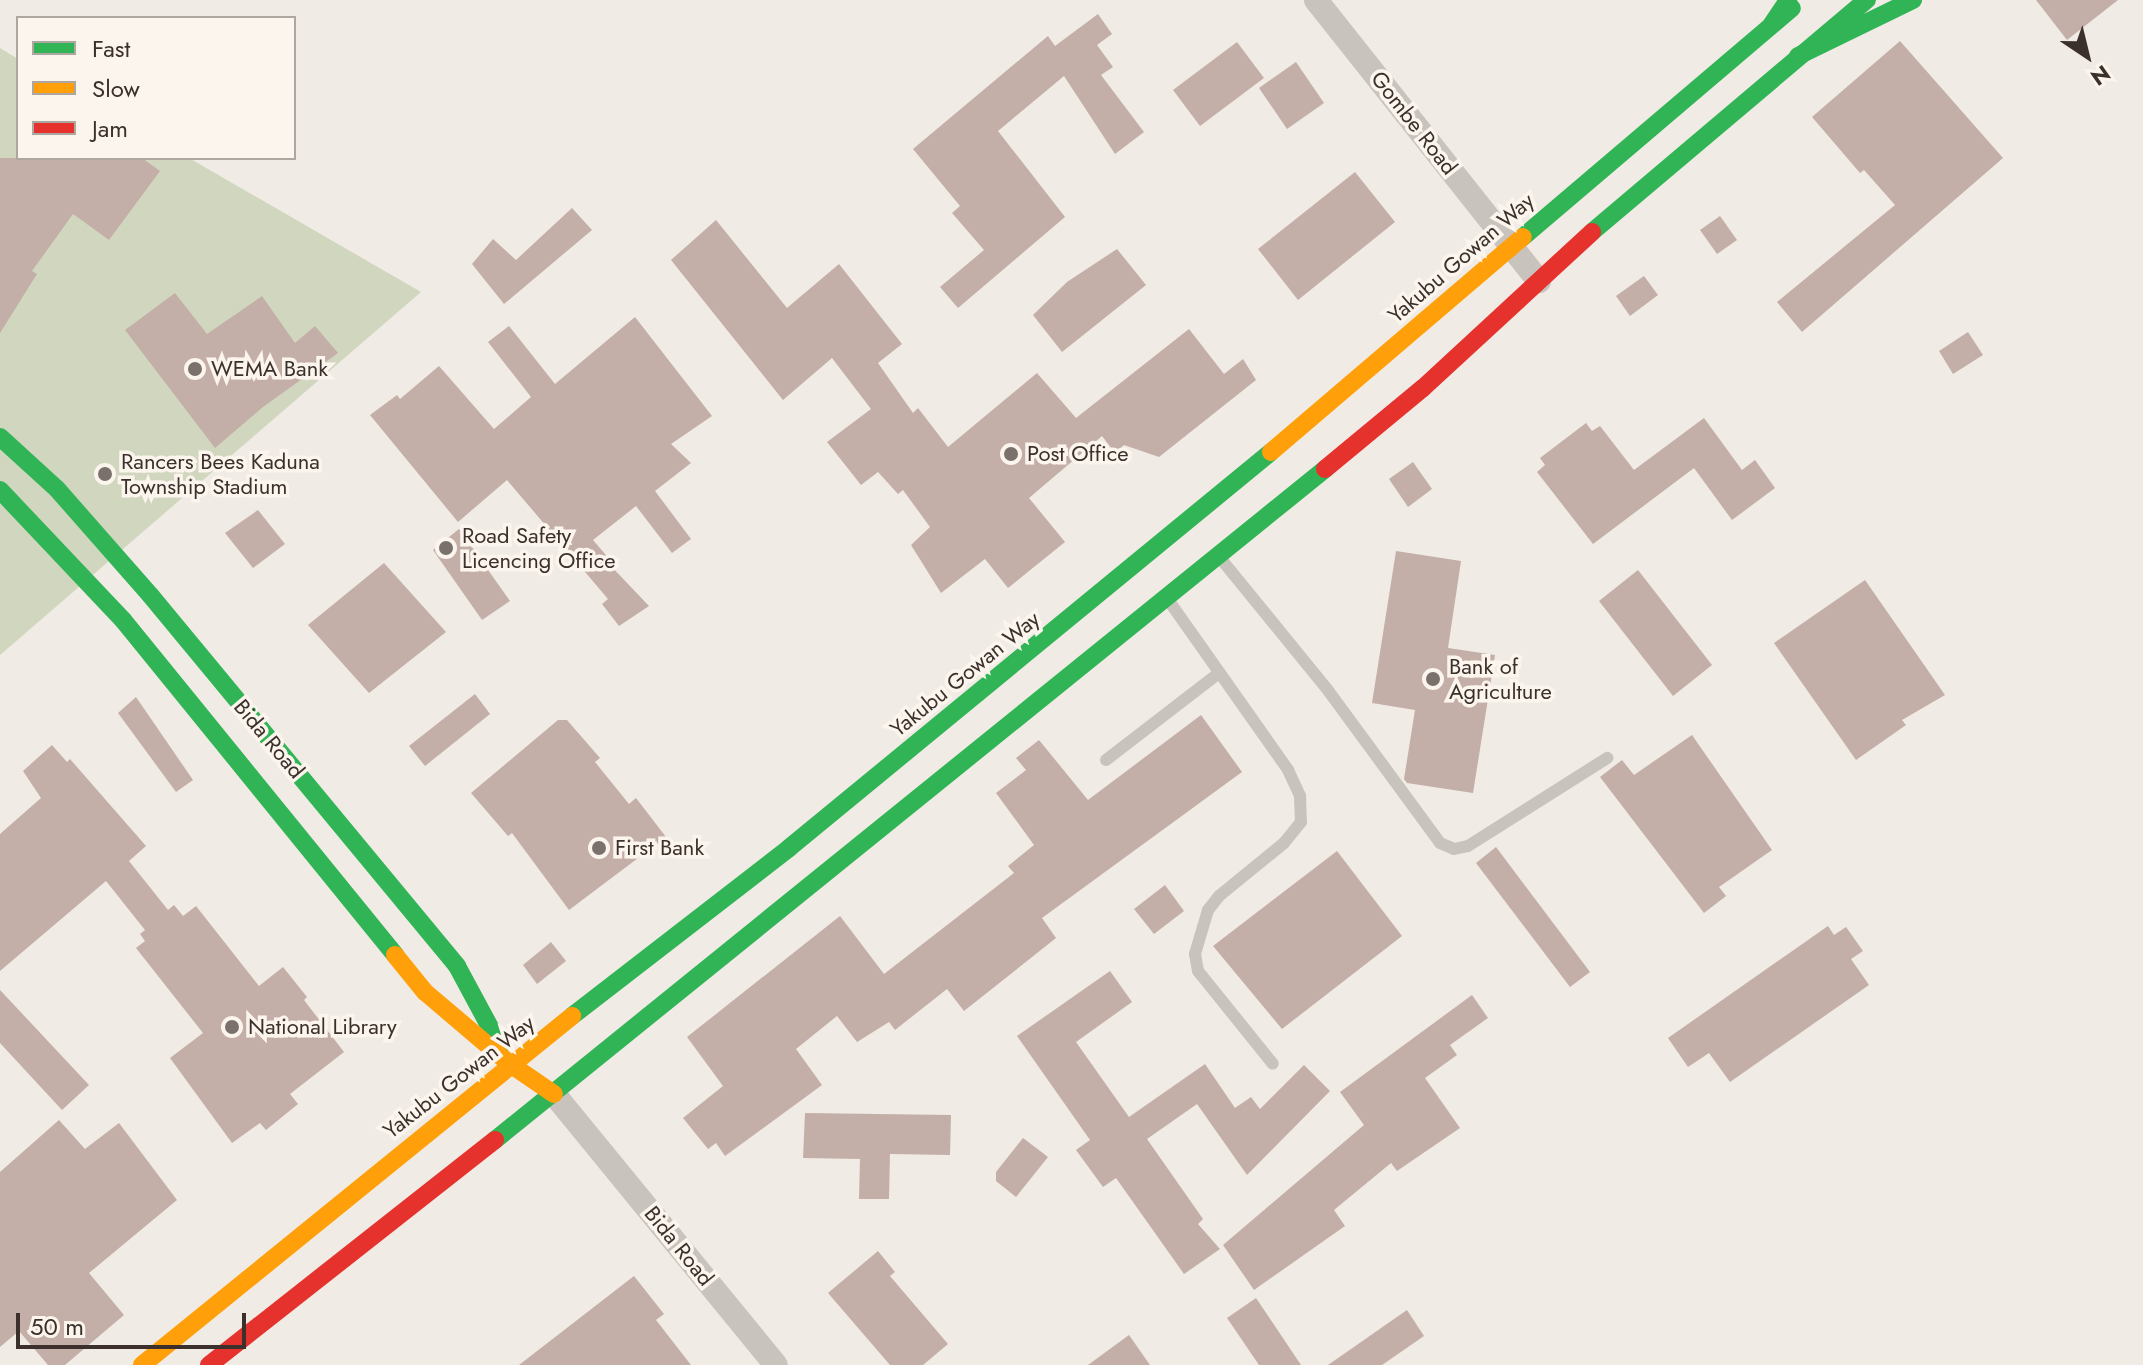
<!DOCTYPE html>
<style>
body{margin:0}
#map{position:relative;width:2143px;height:1365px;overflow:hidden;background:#f0ebe5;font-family:Jost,sans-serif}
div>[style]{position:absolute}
.green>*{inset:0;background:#d1d6bf}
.building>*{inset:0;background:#c3afa7}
.lane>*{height:12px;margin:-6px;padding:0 6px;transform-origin:6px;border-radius:6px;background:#c9c3be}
.street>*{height:24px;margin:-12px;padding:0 12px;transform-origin:12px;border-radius:12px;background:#c9c3be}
.fast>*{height:18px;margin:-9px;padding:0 9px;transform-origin:9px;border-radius:9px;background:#30b455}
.slow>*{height:18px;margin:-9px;padding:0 9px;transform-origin:9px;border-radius:9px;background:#ff9f0a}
.jam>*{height:18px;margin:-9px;padding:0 9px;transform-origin:9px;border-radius:9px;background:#e5322d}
.dots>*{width:22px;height:22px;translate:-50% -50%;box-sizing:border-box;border:4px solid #fbf5ee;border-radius:50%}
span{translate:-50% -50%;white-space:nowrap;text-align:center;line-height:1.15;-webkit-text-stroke:7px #fbf5ee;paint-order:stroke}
.street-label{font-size:22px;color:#3b302b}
.poi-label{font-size:22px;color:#3b302b}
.left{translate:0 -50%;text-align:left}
.legend{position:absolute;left:16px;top:16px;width:280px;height:144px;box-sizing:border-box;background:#fbf5ee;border:2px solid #aea6a0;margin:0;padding:10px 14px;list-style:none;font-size:24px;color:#3b302b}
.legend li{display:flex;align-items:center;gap:16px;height:40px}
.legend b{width:40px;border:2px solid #aea6a0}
.north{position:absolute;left:2047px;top:16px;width:80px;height:80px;-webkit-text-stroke:6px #fbf5ee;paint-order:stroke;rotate:145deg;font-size:22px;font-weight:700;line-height:32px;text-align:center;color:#3b302b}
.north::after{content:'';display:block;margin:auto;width:28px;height:36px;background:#3b302b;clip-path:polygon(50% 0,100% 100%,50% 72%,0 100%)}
.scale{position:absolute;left:16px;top:1313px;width:230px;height:36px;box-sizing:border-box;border:4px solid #3b302b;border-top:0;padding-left:10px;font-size:24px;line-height:28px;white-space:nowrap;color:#3b302b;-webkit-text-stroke:6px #fbf5ee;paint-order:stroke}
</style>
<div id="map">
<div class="green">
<div style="clip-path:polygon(0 48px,18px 59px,18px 158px,189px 158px,421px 292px,0 655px)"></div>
</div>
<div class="building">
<div style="clip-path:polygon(2036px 0,2118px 0,2067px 40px)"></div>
<div style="clip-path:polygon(1098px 14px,1112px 34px,1097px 45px,1113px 67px,1101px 75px,1144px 132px,1115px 154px,1064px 76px,998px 131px,1065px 217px,958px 308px,940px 287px,984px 250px,952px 213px,960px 206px,913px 149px,1048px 36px,1055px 46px)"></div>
<div style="clip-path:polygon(1900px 41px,2003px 158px,1802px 332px,1777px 302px,1895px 205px,1864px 170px,1860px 173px,1812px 117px)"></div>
<div style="clip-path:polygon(1237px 42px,1264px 78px,1200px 126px,1173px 90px)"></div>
<div style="clip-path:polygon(1296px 62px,1324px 103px,1287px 129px,1259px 88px)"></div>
<div style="clip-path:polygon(0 158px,142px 158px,160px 171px,109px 240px,73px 214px,32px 271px,37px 274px,0 333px)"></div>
<div style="clip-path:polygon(1355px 172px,1395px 222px,1298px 300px,1258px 249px)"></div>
<div style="clip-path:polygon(572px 208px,592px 230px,504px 304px,472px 264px,493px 239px,516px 260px)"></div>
<div style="clip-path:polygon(1720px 216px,1737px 240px,1717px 254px,1700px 230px)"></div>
<div style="clip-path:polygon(716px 220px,787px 308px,839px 264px,902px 344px,878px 363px,913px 413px,918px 408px,948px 447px,1037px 373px,1076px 418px,1189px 329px,1224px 374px,1243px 359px,1256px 380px,1159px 457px,1124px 445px,1115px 453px,1102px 436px,1029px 498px,1065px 542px,1008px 588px,985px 559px,941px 593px,911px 545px,930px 527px,903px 490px,898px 494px,878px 472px,861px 485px,827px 442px,871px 409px,832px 358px,783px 400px,671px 260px)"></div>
<div style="clip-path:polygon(1117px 249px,1146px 285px,1062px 352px,1033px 315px,1067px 282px)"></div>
<div style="clip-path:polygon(1644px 276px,1658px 295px,1630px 316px,1616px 296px)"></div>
<div style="clip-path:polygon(175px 293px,207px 334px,262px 296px,295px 343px,315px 326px,338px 353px,263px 407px,215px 448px,125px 330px)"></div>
<div style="clip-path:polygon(635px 317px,712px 416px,671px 444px,691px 463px,655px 491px,691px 539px,672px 553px,636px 506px,593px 540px,611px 561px,608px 563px,649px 606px,619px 626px,602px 604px,608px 599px,507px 480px,458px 522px,370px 415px,397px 395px,400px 399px,439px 366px,494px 429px,531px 397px,488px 342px,509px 326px,555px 384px)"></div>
<div style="clip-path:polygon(1968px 332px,1983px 355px,1953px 374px,1939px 351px)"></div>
<div style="clip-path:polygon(1704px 418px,1742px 470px,1755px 460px,1775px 488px,1732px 520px,1694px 468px,1593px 544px,1537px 472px,1545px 465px,1540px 458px,1586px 423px,1592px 431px,1600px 426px,1634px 470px)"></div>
<div style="clip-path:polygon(1413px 462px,1432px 489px,1408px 507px,1389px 479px)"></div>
<div style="clip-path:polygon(258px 510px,285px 544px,253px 568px,225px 533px)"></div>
<div style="clip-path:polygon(459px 529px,510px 601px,482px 620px,433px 550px)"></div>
<div style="clip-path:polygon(1396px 551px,1461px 561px,1448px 648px,1495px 655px,1473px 793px,1407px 783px,1404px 779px,1415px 710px,1372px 703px)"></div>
<div style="clip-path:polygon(384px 563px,446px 632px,369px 693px,308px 625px)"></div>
<div style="clip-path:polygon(1638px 570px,1712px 665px,1673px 696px,1599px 601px)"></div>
<div style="clip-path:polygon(1865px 580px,1945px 695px,1902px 720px,1906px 725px,1856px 760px,1774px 643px)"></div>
<div style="clip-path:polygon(475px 694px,490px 714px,425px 766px,409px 746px)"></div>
<div style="clip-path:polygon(136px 697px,193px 780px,176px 792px,118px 713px)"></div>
<div style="clip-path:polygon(1201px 715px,1242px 772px,1042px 918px,1056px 938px,964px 1011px,947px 989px,895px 1030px,889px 1022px,857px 1042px,837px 1016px,796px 1049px,822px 1085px,725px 1156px,716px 1143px,708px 1149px,683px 1118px,723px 1086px,687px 1037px,840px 916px,884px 974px,1014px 873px,1008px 866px,1034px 845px,996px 793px,1026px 770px,1016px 758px,1039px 740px,1088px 800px)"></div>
<div style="clip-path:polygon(558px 720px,567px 720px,600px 758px,595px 762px,629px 804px,636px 798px,666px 837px,569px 910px,512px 833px,508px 836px,471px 793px)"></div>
<div style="clip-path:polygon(1692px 735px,1772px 850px,1719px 887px,1726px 896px,1704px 913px,1600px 777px,1622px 760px,1634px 775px)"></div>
<div style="clip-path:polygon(52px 745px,67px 762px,70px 759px,146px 846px,129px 861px,168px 910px,174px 905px,183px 916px,196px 906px,259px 986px,283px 967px,307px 997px,304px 1000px,344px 1052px,290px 1094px,298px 1104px,266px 1130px,260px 1123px,232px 1143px,170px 1058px,203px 1033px,136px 948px,145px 941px,140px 934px,145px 930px,106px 881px,0 971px,0 834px,41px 798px,23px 771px)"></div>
<div style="clip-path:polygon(1496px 847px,1590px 972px,1570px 987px,1476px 863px)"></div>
<div style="clip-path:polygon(1337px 851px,1402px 936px,1282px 1029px,1213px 946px)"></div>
<div style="clip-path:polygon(1165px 885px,1184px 911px,1154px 934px,1134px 909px)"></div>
<div style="clip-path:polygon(1828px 926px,1834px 935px,1846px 927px,1863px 951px,1851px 959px,1869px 985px,1730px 1082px,1709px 1053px,1688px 1067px,1668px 1038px)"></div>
<div style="clip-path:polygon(551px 942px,566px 961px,537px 984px,523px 965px)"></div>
<div style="clip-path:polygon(1110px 971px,1132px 1002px,1076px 1042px,1129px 1117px,1205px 1064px,1235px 1108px,1251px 1097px,1260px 1109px,1304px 1065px,1330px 1091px,1247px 1175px,1197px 1104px,1147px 1139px,1203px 1219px,1198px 1224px,1220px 1249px,1184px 1274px,1116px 1178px,1103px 1187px,1076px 1150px,1090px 1140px,1017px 1036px)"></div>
<div style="clip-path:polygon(0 990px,89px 1085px,62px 1110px,0 1043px)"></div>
<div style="clip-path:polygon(1472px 995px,1488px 1018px,1450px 1045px,1457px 1055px,1425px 1078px,1460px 1128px,1397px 1171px,1391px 1163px,1334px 1210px,1345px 1226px,1254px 1290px,1223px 1245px,1364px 1125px,1340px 1092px)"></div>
<div style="clip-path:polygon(805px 1113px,951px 1115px,950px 1155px,890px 1154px,889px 1199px,859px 1199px,860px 1159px,803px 1158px)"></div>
<div style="clip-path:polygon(59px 1120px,85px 1149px,119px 1123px,177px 1200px,89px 1273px,124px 1315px,65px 1365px,48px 1365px,19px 1331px,0 1347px,0 1172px)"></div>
<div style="clip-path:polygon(1023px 1138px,1048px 1157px,1016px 1197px,996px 1181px,996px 1172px)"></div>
<div style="clip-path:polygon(878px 1251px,895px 1272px,890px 1276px,948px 1344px,923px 1365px,890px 1365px,828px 1293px)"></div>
<div style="clip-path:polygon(634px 1276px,664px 1314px,656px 1320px,691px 1365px,519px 1365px)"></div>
<div style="clip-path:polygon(1256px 1298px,1301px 1365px,1259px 1365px,1227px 1318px)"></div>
<div style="clip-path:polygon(1407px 1310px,1424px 1336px,1382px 1365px,1328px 1365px)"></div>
<div style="clip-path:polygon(1129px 1335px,1150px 1365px,1088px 1365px)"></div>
</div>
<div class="lane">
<div style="left:1221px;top:559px;width:168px;rotate:50.8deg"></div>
<div style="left:1327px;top:689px;width:191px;rotate:53.7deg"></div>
<div style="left:1440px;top:843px;width:15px;rotate:23deg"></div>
<div style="left:1454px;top:849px;width:14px;rotate:-12deg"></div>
<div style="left:1468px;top:846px;width:165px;rotate:-32.3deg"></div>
<div style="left:1169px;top:601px;width:207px;rotate:54.8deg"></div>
<div style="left:1288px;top:770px;width:29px;rotate:65deg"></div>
<div style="left:1300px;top:796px;width:26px;rotate:88deg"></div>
<div style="left:1301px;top:822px;width:27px;rotate:129deg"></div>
<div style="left:1284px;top:843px;width:84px;rotate:140.8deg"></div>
<div style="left:1219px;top:896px;width:18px;rotate:128deg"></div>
<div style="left:1208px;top:910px;width:46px;rotate:106.5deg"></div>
<div style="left:1195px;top:954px;width:17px;rotate:80deg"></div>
<div style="left:1198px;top:971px;width:119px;rotate:51.1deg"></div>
<div style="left:1106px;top:760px;width:143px;rotate:-37.6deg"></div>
</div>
<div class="street">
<div style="left:1316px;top:0;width:359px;rotate:51.6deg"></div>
<div style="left:554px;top:1094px;width:350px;rotate:50.7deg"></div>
</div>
<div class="fast">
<div style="left:1772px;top:24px;width:29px;rotate:-56deg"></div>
<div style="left:1798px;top:56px;width:128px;rotate:-26deg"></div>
<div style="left:1592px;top:232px;width:360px;rotate:-40.2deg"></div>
<div style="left:1523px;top:237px;width:353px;rotate:-40.4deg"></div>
<div style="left:0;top:437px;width:77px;rotate:42.4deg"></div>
<div style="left:57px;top:489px;width:142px;rotate:48.7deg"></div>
<div style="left:151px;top:596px;width:480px;rotate:50.4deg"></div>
<div style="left:457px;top:966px;width:91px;rotate:61.7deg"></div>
<div style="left:0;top:490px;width:179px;rotate:46.6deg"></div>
<div style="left:123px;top:620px;width:432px;rotate:50.9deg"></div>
<div style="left:572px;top:1016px;width:274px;rotate:-37.7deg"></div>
<div style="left:789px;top:848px;width:624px;rotate:-39.41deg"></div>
<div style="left:495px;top:1140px;width:1067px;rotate:-38.95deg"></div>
</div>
<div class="slow">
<div style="left:1271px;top:452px;width:331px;rotate:-40.5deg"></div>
<div style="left:395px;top:955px;width:48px;rotate:51deg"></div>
<div style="left:425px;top:992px;width:111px;rotate:40.3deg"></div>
<div style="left:510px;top:1064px;width:53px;rotate:34.3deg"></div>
<div style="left:142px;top:1365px;width:554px;rotate:-39.06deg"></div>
</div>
<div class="jam">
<div style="left:1325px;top:469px;width:127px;rotate:-39.6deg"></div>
<div style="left:1423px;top:388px;width:230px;rotate:-42.7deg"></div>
<div style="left:209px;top:1365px;width:364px;rotate:-38.2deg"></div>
</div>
<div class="dots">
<div style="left:195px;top:369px;background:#7a716c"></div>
<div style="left:1011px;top:454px;background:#7a716c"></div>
<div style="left:105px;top:474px;background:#7a716c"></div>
<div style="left:446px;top:548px;background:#7a716c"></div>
<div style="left:1433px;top:679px;background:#7a716c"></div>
<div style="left:599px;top:848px;background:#7a716c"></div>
<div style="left:232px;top:1027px;background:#7a716c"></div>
</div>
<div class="street-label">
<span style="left:1414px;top:123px;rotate:52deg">Gombe Road</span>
<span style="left:1461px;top:258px;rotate:-41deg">Yakubu Gowan Way</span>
<span style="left:965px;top:674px;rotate:-39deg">Yakubu Gowan Way</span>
<span style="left:269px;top:739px;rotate:50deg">Bida Road</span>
<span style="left:459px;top:1077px;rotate:-38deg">Yakubu Gowan Way</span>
<span style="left:679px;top:1246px;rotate:51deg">Bida Road</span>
</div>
<div class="poi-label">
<span class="left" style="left:211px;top:369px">WEMA Bank</span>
<span class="left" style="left:1027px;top:454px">Post Office</span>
<span class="left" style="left:121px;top:474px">Rancers Bees Kaduna<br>Township Stadium</span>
<span class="left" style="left:462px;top:548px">Road Safety<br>Licencing Office</span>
<span class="left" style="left:1449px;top:679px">Bank of<br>Agriculture</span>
<span class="left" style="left:615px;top:848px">First Bank</span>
<span class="left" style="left:248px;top:1027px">National Library</span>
</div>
<ul class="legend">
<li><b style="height:10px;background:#30b455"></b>Fast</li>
<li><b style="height:10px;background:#ff9f0a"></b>Slow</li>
<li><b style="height:10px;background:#e5322d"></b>Jam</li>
</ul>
<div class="north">N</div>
<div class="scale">50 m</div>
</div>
